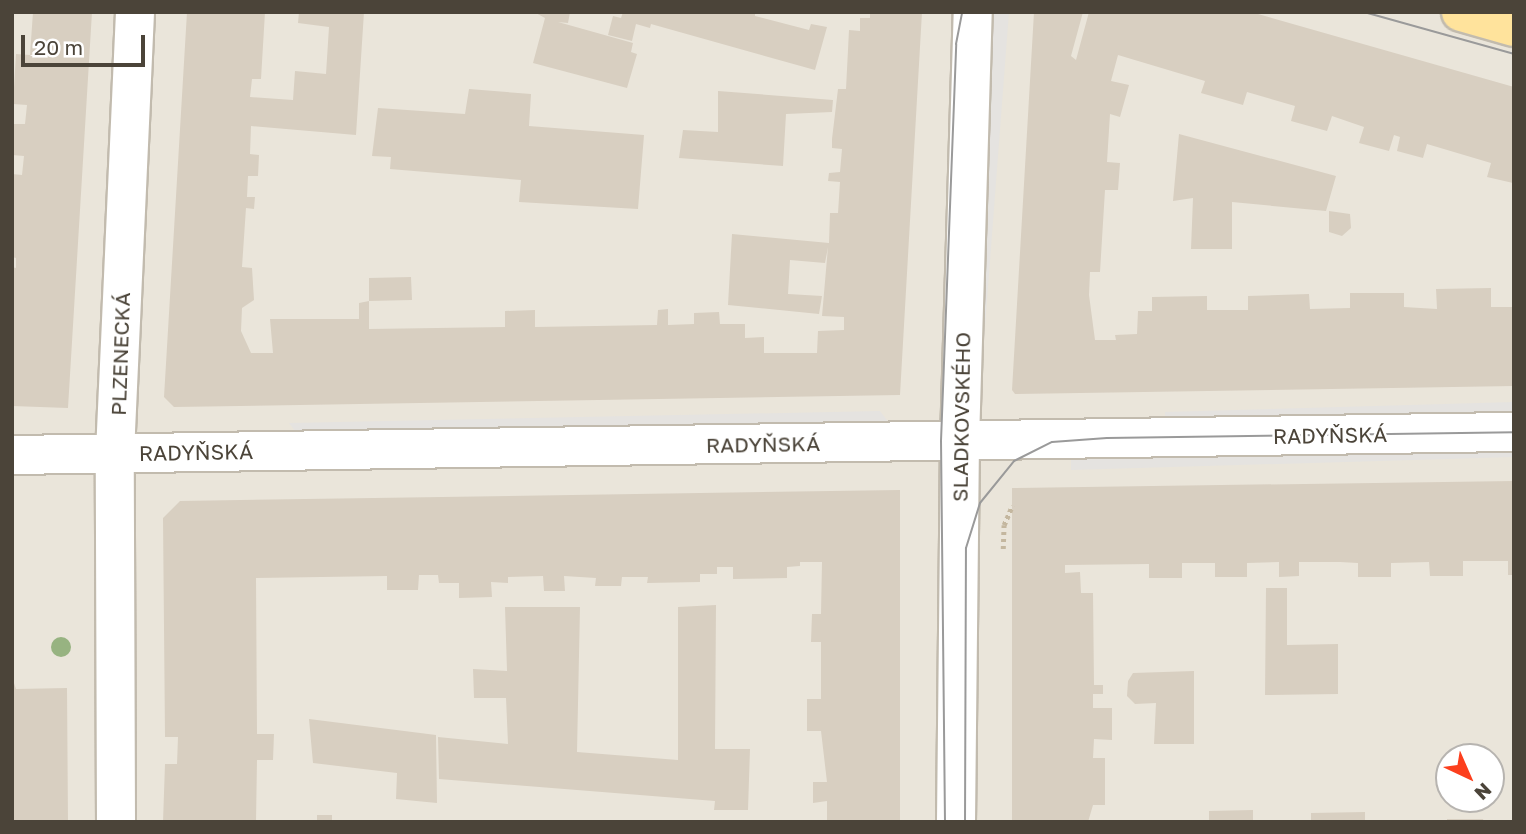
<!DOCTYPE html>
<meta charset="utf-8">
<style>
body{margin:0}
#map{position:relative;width:1526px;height:834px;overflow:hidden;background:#f6f3ec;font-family:"Golos Text",sans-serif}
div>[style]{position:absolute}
.residential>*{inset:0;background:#eae5da}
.parking>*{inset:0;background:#e5e3e0}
.building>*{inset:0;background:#d8cfc1}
.path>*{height:4.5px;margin-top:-2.25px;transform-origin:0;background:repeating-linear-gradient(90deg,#c4b79f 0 3.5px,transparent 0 7px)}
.roads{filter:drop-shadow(2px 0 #c2bbae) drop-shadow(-2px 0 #c2bbae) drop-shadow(0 2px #c2bbae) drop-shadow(0 -2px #c2bbae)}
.minor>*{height:38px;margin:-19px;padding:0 19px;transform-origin:19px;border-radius:19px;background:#fff}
.primary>*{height:38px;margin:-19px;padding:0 19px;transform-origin:19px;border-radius:19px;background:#ffe39c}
.tram>*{height:2px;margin:-1px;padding:0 1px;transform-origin:1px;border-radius:1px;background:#9a9a9a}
.trees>*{width:20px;height:20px;margin:-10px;border-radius:50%;background:#97b381}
span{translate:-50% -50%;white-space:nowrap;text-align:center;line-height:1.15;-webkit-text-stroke:5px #fff;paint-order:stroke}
.street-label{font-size:21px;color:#4b4439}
.frame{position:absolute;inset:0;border:14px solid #4b4439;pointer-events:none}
.north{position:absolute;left:1435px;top:743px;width:70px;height:70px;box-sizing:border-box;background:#fff;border:2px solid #b7b4b0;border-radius:50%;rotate:136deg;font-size:19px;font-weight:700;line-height:28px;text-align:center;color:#4b4439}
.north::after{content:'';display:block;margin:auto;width:24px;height:32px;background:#fc3f1d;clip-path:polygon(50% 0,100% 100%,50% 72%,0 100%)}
.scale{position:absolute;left:21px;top:35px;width:124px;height:32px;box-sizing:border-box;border:4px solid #4b4439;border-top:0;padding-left:9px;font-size:21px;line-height:24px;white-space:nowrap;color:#4b4439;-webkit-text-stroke:5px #fff;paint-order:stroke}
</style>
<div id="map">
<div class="residential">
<div style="clip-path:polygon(evenodd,12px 12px,1514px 12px,1514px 822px,12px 822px,12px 12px,1449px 757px,1491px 757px,1491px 799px,1449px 799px,1449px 757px)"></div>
</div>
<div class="parking">
<div style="clip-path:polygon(991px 12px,1009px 12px,984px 340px,971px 333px)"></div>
<div style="clip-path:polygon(1514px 402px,1514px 423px,1165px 432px,1165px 412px)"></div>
<div style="clip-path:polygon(880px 411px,896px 432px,304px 443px,289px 423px)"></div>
<div style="clip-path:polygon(1514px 443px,1514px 457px,1071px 470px,1071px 455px)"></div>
</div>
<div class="building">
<div style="clip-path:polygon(33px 12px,92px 12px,68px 408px,12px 406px,12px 267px,16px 268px,16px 258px,12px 257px,12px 174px,22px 175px,24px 156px,12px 155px,12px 124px,25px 124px,27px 105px,13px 104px,16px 54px,30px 55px)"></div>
<div style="clip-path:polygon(187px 12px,265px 12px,261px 79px,252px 79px,250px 97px,293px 100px,295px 71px,326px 74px,329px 27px,298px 23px,299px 12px,364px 12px,356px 135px,251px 126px,250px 154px,259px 155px,258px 176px,248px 176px,247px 197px,255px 197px,254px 209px,246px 208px,242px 267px,252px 268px,254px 300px,242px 308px,241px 331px,251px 353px,273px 353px,270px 319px,359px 319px,359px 303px,369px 301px,369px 329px,505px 327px,505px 311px,535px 310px,535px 327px,657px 325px,658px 310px,668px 309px,668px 325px,694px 324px,694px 313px,719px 312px,720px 324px,745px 324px,745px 338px,764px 337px,764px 353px,817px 353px,818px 331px,844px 330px,844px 317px,822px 316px,828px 247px,825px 263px,790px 260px,788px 294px,822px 296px,819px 314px,728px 305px,732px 234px,829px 243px,830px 213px,838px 213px,840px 182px,828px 181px,829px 173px,840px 172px,842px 149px,832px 148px,832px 139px,838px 89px,846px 89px,849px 30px,860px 31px,860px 18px,870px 18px,870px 12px,922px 12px,900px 395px,174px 407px,164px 397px)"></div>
<div style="clip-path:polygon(534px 12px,570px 12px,568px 23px,558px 22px,633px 43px,631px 52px,637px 54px,627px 88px,533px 63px,545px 18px)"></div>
<div style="clip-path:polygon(623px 12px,755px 12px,755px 16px,809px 30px,811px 24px,827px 27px,815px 70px,651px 24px,650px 28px,636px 24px,632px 41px,608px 35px,613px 16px,621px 18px)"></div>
<div style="clip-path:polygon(1034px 12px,1083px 12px,1071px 56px,1076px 60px,1089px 12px,1251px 12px,1514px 87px,1513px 183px,1487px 177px,1491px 163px,1427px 144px,1423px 158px,1397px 151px,1400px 137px,1394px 135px,1389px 151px,1359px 143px,1364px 127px,1332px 116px,1327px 131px,1291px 121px,1295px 106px,1247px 92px,1243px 105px,1201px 93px,1205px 81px,1118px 55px,1111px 81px,1129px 85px,1120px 117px,1110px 114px,1107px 162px,1120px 163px,1118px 190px,1105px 190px,1100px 272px,1090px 272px,1089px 295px,1095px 340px,1116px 340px,1115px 335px,1137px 334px,1138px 311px,1152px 311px,1152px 297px,1207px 296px,1207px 310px,1248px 310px,1248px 296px,1309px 294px,1310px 309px,1350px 308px,1350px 293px,1404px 293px,1404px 307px,1437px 309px,1436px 289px,1491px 288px,1491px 307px,1514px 307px,1514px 386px,1015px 394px,1012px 390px)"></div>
<div style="clip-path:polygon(469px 89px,531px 94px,529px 126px,644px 135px,638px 209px,519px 202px,521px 180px,390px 169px,391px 157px,372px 156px,378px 108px,465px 114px)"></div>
<div style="clip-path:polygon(718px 91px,833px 100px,832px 112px,786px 114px,783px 166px,679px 158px,683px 130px,718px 132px)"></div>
<div style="clip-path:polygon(1179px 134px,1336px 176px,1326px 211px,1232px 202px,1232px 249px,1191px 249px,1193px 198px,1173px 201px)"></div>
<div style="clip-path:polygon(1329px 211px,1350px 214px,1351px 228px,1342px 236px,1329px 232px)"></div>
<div style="clip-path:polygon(411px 277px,412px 300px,369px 301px,369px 278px)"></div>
<div style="clip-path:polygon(1514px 481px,1514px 575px,1508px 575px,1508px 561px,1463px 561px,1463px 576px,1430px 576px,1429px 562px,1391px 563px,1391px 577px,1358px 577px,1358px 563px,1340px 562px,1299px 562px,1299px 576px,1279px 577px,1279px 562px,1247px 563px,1247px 577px,1215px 577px,1215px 563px,1182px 563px,1182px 578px,1149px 578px,1149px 564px,1065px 565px,1065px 573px,1080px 572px,1081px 593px,1093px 593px,1094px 685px,1103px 685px,1103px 694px,1093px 694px,1093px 708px,1112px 708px,1112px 740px,1094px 739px,1093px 758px,1105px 758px,1105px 805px,1093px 805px,1088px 822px,1012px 822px,1012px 488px)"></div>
<div style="clip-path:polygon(900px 490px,900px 822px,827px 822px,827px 801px,813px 803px,813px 782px,827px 782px,821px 731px,807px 731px,807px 699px,821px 699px,821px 642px,811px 642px,812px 614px,821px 614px,822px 562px,800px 562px,800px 566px,787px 567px,787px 578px,733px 579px,733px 567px,717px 567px,717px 574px,700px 574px,700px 582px,647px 583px,648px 577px,622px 577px,621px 586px,595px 586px,596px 578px,564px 576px,565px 591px,544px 591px,543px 576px,508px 577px,508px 583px,491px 582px,492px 597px,459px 598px,459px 583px,439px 583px,438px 575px,419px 575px,418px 590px,387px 590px,387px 576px,256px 578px,257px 734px,274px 734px,273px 760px,257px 760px,256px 822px,163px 822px,165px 764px,177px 764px,178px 737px,165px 737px,163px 518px,180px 501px)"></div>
<div style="clip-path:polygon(1266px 588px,1287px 588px,1287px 645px,1338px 644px,1338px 694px,1265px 695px)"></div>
<div style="clip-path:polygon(716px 605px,715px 749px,750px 749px,748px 810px,714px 810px,715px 801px,439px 779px,438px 737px,508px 744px,506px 698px,474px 698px,473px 669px,507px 671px,505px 607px,580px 607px,577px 752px,678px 760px,678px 607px)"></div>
<div style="clip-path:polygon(1194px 671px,1194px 744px,1154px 744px,1156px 703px,1135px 704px,1127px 696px,1128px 681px,1133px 673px)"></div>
<div style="clip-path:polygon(13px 680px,16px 689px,67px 688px,68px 822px,12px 822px)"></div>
<div style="clip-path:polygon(309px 719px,436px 735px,437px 803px,396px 799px,397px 773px,313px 763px)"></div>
<div style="clip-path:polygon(1253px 810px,1253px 822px,1209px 822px,1209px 811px)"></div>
<div style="clip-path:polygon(1365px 812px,1365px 822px,1311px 822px,1311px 813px)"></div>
<div style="clip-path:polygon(317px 815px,332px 815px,332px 822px,317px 822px)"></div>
<div style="clip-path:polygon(1447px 819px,1483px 819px,1484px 822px,1447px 822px)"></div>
</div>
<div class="path">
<div style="left:1003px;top:549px;width:24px;rotate:-88deg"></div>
<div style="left:1004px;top:525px;width:21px;rotate:-67deg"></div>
</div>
<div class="roads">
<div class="minor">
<div style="left:12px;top:455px;width:1502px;rotate:-0.88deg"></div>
<div style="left:116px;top:822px;width:369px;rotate:-90.2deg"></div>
<div style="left:115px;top:453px;width:441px;rotate:-87.4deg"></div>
<div style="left:956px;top:822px;width:381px;rotate:-89.4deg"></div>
<div style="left:960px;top:441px;width:429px;rotate:-88.3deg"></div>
</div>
<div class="primary">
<div style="left:1461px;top:12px;width:55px;rotate:15.8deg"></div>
</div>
</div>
<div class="tram">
<div style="left:1364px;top:12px;width:156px;rotate:15.6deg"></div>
<div style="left:945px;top:822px;width:381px;rotate:-90.6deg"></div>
<div style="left:941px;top:441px;width:397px;rotate:-87.8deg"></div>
<div style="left:956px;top:44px;width:33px;rotate:-79deg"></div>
<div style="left:965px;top:822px;width:274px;rotate:-89.8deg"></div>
<div style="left:966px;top:548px;width:47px;rotate:-72.7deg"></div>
<div style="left:980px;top:503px;width:54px;rotate:-51deg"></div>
<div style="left:1014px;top:461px;width:42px;rotate:-26.6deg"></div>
<div style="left:1052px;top:442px;width:55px;rotate:-4.2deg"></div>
<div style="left:1107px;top:438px;width:407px;rotate:-0.8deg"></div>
</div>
<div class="trees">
<div style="left:61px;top:647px"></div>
</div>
<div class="street-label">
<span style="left:120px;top:354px;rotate:-88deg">PLZENECKÁ</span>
<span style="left:961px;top:417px;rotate:-89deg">SLADKOVSKÉHO</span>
<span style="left:1330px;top:435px;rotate:-1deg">RADYŇSKÁ</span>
<span style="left:763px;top:444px;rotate:-1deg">RADYŇSKÁ</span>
<span style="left:196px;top:452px;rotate:-1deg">RADYŇSKÁ</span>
</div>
<div class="frame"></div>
<div class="north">N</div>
<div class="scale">20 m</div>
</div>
